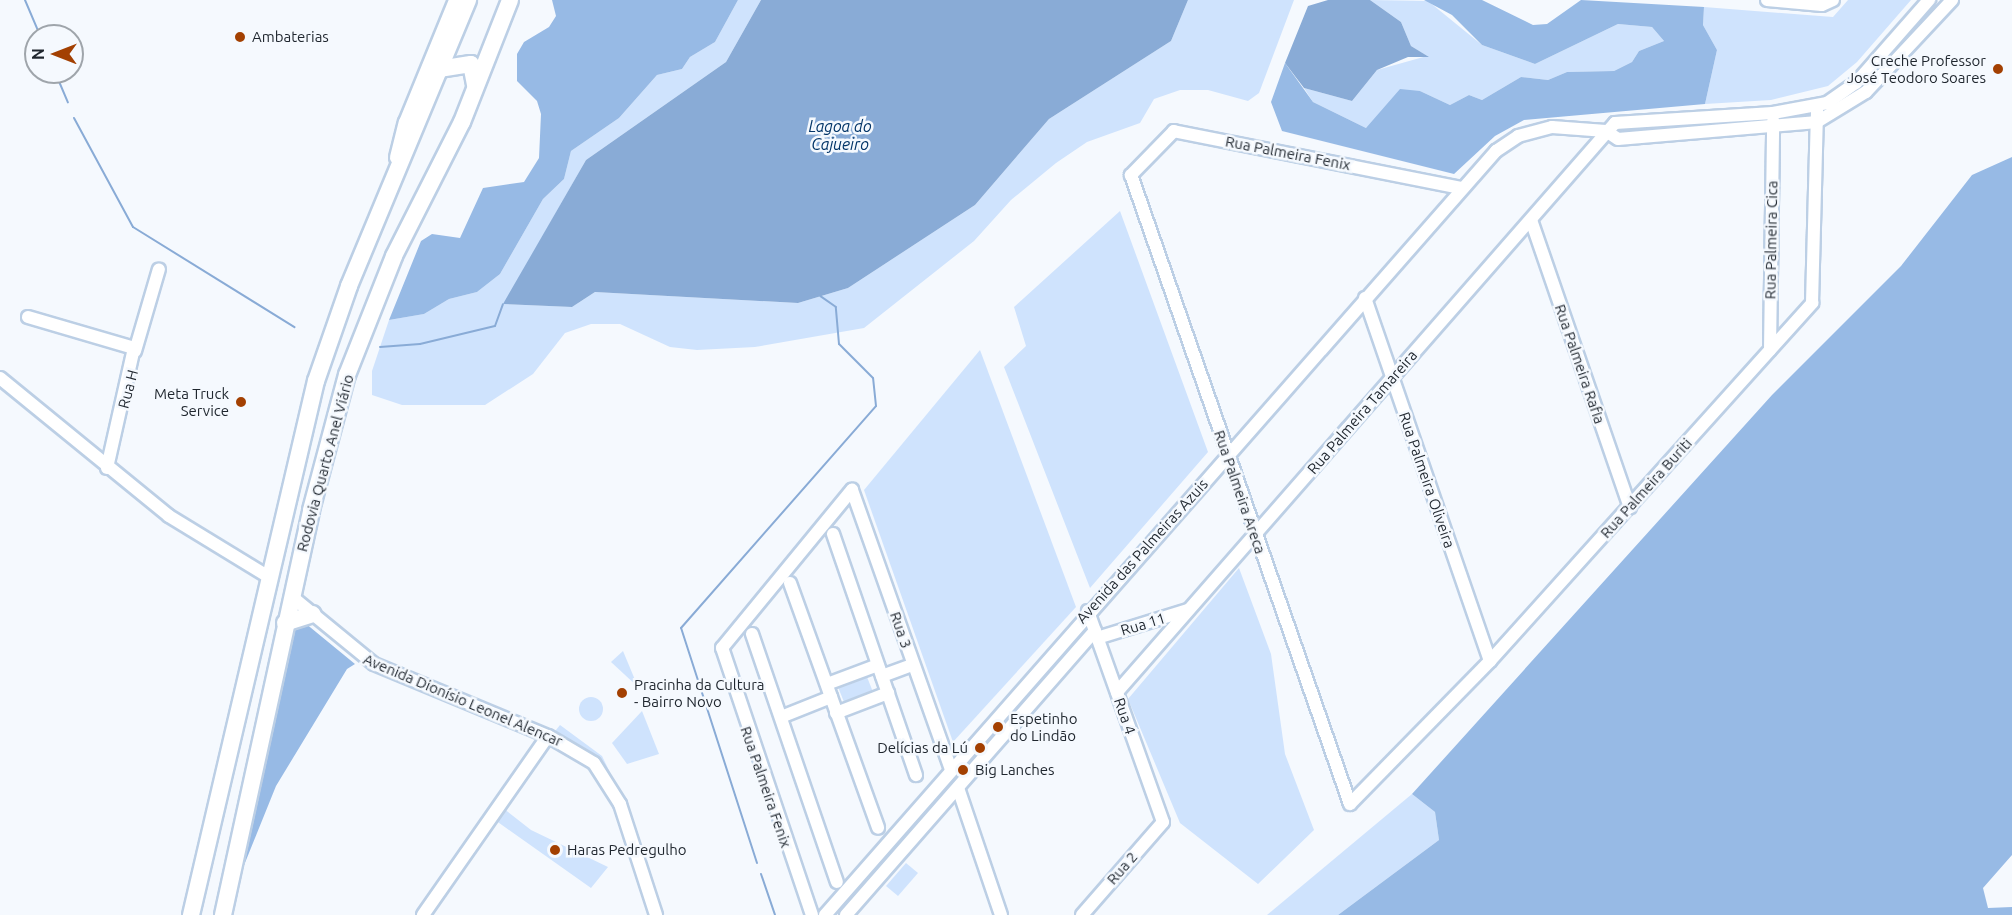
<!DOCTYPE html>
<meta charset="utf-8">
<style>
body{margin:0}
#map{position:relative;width:2012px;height:915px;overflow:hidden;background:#f5f9fe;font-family:Ubuntu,sans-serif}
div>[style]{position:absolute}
.green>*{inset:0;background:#cfe3fd}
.round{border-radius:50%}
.forest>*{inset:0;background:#97bae5}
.water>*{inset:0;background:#89abd6}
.stream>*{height:2px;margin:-1px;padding:0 1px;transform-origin:1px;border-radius:1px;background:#89abd6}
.roads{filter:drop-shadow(2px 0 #bccfe5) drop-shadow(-2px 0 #bccfe5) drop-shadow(0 2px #bccfe5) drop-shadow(0 -2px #bccfe5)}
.minor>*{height:12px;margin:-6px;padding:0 6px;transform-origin:6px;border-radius:6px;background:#fff}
.major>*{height:15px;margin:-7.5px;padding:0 7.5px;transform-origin:7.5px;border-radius:7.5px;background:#fff}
.highway>*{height:16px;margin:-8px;padding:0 8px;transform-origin:8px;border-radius:8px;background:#fff}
.dots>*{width:16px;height:16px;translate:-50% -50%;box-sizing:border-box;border:3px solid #f5f9fe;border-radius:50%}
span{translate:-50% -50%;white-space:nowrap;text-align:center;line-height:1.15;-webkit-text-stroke:5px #f5f9fe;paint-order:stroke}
.poi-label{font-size:15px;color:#1f262e}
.left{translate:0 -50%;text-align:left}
.right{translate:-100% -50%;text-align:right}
.street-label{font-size:15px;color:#1f262e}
.water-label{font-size:16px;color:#033568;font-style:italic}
.north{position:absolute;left:24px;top:24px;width:60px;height:60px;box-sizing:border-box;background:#f5f9fe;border:2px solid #9fa5ab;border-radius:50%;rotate:270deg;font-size:16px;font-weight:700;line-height:24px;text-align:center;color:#1f262e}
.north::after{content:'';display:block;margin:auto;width:21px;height:27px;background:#a34002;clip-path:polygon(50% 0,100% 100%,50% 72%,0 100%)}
</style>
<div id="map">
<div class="green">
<div style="clip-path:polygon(738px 0,761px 0,726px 62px,586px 160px,504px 304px,572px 307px,595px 292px,798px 303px,848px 288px,975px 205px,1049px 119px,1171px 41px,1188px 0,1294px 0,1259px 93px,1248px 101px,1208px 90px,1180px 90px,1154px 99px,1140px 123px,1087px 142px,1056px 163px,1011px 200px,974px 241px,864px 328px,755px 347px,697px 350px,670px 347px,620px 324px,591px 324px,565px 333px,533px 374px,485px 405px,402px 405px,372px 395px,372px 371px,389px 320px,424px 314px,449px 299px,477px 292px,500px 274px,543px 199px,564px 179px,571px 151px,619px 118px,657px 75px,682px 69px,690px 57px,715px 42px)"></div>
<div style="clip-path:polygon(1370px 0,1428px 1px,1482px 45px,1535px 64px,1618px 24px,1652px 27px,1664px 41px,1639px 51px,1632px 62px,1614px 71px,1567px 72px,1548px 80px,1521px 77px,1482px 100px,1469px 95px,1450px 105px,1420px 91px,1366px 128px,1313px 102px,1304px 88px,1352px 101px,1377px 70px,1427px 56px,1411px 46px,1401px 22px)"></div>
<div style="clip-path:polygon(1848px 0,1911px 0,1857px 62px,1828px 86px,1771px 100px,1705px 104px,1717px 50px,1703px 25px,1704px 7px,1833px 17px)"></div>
<div style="clip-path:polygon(1120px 211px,1208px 452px,1090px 588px,1004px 367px,1026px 346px,1014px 307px)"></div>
<div style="clip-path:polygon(980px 350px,1076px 607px,953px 742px,864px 490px)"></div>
<div style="clip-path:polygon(1239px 568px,1271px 654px,1285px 754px,1314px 830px,1258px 884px,1180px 823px,1128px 699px)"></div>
<div style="clip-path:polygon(623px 651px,638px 687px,611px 662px)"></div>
<div style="clip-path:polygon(867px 677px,873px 692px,844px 702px,838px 687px)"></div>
<div class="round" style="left:579px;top:697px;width:24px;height:24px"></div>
<div style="clip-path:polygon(642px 711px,659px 754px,627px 764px,612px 743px)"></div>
<div style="clip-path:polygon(560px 725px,602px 756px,620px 793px,596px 760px,552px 735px)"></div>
<div style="clip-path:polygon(1412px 794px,1435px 812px,1439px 840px,1338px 915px,1267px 915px)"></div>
<div style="clip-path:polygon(503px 808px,531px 830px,608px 867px,591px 888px,495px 820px)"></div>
<div style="clip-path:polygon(906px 863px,918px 873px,898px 896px,886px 886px)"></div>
</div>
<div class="forest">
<div style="clip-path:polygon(552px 0,738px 0,715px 42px,690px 57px,682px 69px,657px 75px,619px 118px,571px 151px,564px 179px,543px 199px,500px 274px,477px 292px,449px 299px,424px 314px,389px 320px,421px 241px,432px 234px,460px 238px,483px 188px,524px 182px,539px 158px,541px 114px,537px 101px,517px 81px,517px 54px,524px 42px,549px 27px,556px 16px)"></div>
<div style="clip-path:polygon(1424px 0,1482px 0,1533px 25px,1547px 24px,1581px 0,1704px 7px,1703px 25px,1717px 50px,1705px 104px,1524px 120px,1495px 136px,1454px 174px,1282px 131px,1271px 102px,1285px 63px,1313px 102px,1366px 128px,1400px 89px,1420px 91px,1450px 105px,1469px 95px,1482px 100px,1521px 77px,1548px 80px,1567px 72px,1614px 71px,1632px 62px,1639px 51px,1664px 41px,1652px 27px,1618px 24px,1535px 64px,1482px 45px,1452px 15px)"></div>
<div style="clip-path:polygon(2012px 157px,2012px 855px,1983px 888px,1988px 908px,2012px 907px,2012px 915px,1338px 915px,1439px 840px,1435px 812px,1412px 794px,1772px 395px,1901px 266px,1972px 175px)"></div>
<div style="clip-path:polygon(305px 623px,355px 664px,347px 669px,276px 786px,228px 905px,292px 624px)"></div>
</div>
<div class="water">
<div style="clip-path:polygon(761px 0,1188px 0,1171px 41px,1049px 119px,975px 205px,848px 288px,798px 303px,595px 292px,572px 307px,503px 304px,586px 160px,726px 62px)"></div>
<div style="clip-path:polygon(1328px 0,1370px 0,1401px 22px,1411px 46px,1429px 57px,1408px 57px,1377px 70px,1352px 101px,1304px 88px,1285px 63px,1308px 6px)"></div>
</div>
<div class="stream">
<div style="left:25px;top:0;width:39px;rotate:67deg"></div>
<div style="left:55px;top:72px;width:33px;rotate:67deg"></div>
<div style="left:74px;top:118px;width:124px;rotate:61.6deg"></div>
<div style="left:133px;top:227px;width:190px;rotate:31.8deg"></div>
<div style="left:380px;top:347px;width:40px;rotate:-4.3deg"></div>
<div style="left:420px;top:344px;width:77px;rotate:-13.5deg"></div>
<div style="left:495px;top:326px;width:23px;rotate:-70deg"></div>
<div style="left:757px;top:863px;width:247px;rotate:-107.9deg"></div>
<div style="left:681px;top:628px;width:295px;rotate:-48.7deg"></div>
<div style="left:876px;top:406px;width:28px;rotate:-96deg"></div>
<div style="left:873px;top:378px;width:48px;rotate:-135deg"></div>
<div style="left:839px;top:344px;width:37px;rotate:-95deg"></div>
<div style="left:836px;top:307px;width:19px;rotate:-145deg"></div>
<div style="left:761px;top:874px;width:43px;rotate:71.1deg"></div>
</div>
<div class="roads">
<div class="minor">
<div style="left:1767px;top:0;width:55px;rotate:5.2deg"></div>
<div style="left:1822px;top:5px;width:12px;rotate:-24deg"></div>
<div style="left:1461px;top:188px;width:293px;rotate:-168.8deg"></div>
<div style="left:1174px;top:131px;width:62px;rotate:134.3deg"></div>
<div style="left:1131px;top:175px;width:666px;rotate:70.8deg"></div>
<div style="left:1350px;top:804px;width:200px;rotate:-45.6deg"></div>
<div style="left:1490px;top:661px;width:482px;rotate:-48deg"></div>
<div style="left:1812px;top:303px;width:197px;rotate:-88.5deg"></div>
<div style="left:1531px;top:220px;width:304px;rotate:71deg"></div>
<div style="left:1365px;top:298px;width:384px;rotate:71deg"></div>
<div style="left:28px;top:317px;width:110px;rotate:16.3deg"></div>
<div style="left:134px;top:348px;width:123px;rotate:102.7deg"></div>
<div style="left:1770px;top:350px;width:229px;rotate:-89.2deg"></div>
<div style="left:135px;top:351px;width:85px;rotate:-73.7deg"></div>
<div style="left:0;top:378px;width:218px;rotate:39.2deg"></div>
<div style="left:169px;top:516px;width:117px;rotate:31.4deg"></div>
<div style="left:852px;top:490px;width:297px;rotate:70.5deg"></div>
<div style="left:833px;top:534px;width:255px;rotate:71deg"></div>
<div style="left:790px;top:583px;width:260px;rotate:70.2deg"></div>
<div style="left:291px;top:596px;width:107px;rotate:39.3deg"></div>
<div style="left:374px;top:664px;width:188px;rotate:22.5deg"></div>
<div style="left:548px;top:736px;width:53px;rotate:30.4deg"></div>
<div style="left:594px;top:763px;width:49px;rotate:57.6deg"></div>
<div style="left:620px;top:804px;width:117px;rotate:72deg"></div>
<div style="left:752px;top:634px;width:262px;rotate:71.1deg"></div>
<div style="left:1097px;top:638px;width:95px;rotate:-17.1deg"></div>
<div style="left:882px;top:676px;width:33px;rotate:-20deg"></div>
<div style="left:827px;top:684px;width:54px;rotate:-20.4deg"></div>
<div style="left:1117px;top:692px;width:756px;rotate:-48.81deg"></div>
<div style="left:1615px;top:123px;width:158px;rotate:-3.6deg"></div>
<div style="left:1773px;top:113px;width:55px;rotate:-10.5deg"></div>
<div style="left:1827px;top:103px;width:35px;rotate:-35deg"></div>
<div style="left:1856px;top:83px;width:111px;rotate:-48.7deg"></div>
<div style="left:836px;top:713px;width:56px;rotate:-21deg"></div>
<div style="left:781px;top:717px;width:54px;rotate:-21.8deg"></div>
<div style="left:958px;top:788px;width:134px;rotate:71.3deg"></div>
<div style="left:423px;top:915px;width:218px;rotate:-55.1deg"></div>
<div style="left:812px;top:915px;width:282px;rotate:-108.6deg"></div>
<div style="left:722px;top:648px;width:205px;rotate:-50.6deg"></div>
<div style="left:825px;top:915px;width:1017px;rotate:-48.71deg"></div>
<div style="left:1496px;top:151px;width:27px;rotate:-34deg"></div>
<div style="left:1518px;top:136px;width:35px;rotate:-15deg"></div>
<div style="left:1552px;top:127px;width:54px;rotate:4.2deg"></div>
<div style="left:1606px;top:131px;width:14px;rotate:34deg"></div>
<div style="left:1618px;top:139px;width:200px;rotate:-4.9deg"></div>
<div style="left:1817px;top:122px;width:57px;rotate:-31.5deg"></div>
<div style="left:1866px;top:92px;width:126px;rotate:-46.9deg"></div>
<div style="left:846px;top:915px;width:378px;rotate:-48.8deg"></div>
<div style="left:1082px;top:915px;width:123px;rotate:-48.9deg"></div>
<div style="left:1163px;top:822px;width:224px;rotate:-109.6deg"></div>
</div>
<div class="major">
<div style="left:397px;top:157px;width:36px;rotate:-76deg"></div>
<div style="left:406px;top:122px;width:132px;rotate:-67.7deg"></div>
</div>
<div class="highway">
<div style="left:439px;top:69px;width:32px;rotate:-9deg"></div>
<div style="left:471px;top:64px;width:21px;rotate:79deg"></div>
<div style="left:285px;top:623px;width:29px;rotate:-18deg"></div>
<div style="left:191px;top:915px;width:548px;rotate:-76.83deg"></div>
<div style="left:316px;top:381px;width:101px;rotate:-70.8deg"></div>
<div style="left:349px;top:286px;width:310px;rotate:-67.4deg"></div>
<div style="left:223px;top:915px;width:414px;rotate:-77.7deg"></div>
<div style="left:311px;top:510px;width:140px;rotate:-75.1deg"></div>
<div style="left:347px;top:375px;width:128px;rotate:-68.4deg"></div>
<div style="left:394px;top:256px;width:150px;rotate:-63.1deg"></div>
<div style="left:462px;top:122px;width:131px;rotate:-68.5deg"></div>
</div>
</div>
<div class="dots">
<div style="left:240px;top:37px;background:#a34002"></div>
<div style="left:1998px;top:69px;background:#a34002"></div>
<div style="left:241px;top:402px;background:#a34002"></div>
<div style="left:622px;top:693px;background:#a34002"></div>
<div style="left:998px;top:727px;background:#a34002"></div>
<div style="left:980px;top:748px;background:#a34002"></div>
<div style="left:963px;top:770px;background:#a34002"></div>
<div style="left:555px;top:850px;background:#a34002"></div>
</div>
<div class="poi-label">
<span class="left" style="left:252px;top:37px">Ambaterias</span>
<span class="right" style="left:1986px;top:69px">Creche Professor<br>José Teodoro Soares</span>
<span class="right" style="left:229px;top:402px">Meta Truck<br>Service</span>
<span class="left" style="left:634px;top:693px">Pracinha da Cultura<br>- Bairro Novo</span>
<span class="left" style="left:1010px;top:727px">Espetinho<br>do Lindão</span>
<span class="right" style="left:968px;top:748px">Delícias da Lú</span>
<span class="left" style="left:975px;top:770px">Big Lanches</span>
<span class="left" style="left:567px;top:850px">Haras Pedregulho</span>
</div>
<div class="street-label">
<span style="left:1288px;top:153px;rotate:11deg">Rua Palmeira Fenix</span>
<span style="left:1771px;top:240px;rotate:-89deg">Rua Palmeira Cica</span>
<span style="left:1580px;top:364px;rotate:71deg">Rua Palmeira Rafia</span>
<span style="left:128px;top:389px;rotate:-75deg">Rua H</span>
<span style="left:1362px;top:412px;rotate:-49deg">Rua Palmeira Tamareira</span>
<span style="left:325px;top:463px;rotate:-75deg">Rodovia Quarto Anel Viário</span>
<span style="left:1427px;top:480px;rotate:71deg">Rua Palmeira Oliveira</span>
<span style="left:1646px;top:488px;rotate:-48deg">Rua Palmeira Buriti</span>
<span style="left:1240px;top:492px;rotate:71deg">Rua Palmeira Areca</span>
<span style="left:1142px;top:551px;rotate:-48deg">Avenida das Palmeiras Azuis</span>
<span style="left:1143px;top:624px;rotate:-17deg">Rua 11</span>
<span style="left:901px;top:630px;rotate:71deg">Rua 3</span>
<span style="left:463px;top:700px;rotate:23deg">Avenida Dionísio Leonel Alencar</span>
<span style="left:1125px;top:716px;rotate:71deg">Rua 4</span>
<span style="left:766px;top:787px;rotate:71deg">Rua Palmeira Fenix</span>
<span style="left:1122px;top:868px;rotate:-49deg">Rua 2</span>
</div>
<div class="water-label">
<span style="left:840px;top:135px">Lagoa do<br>Cajueiro</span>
</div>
<div class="north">N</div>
</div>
